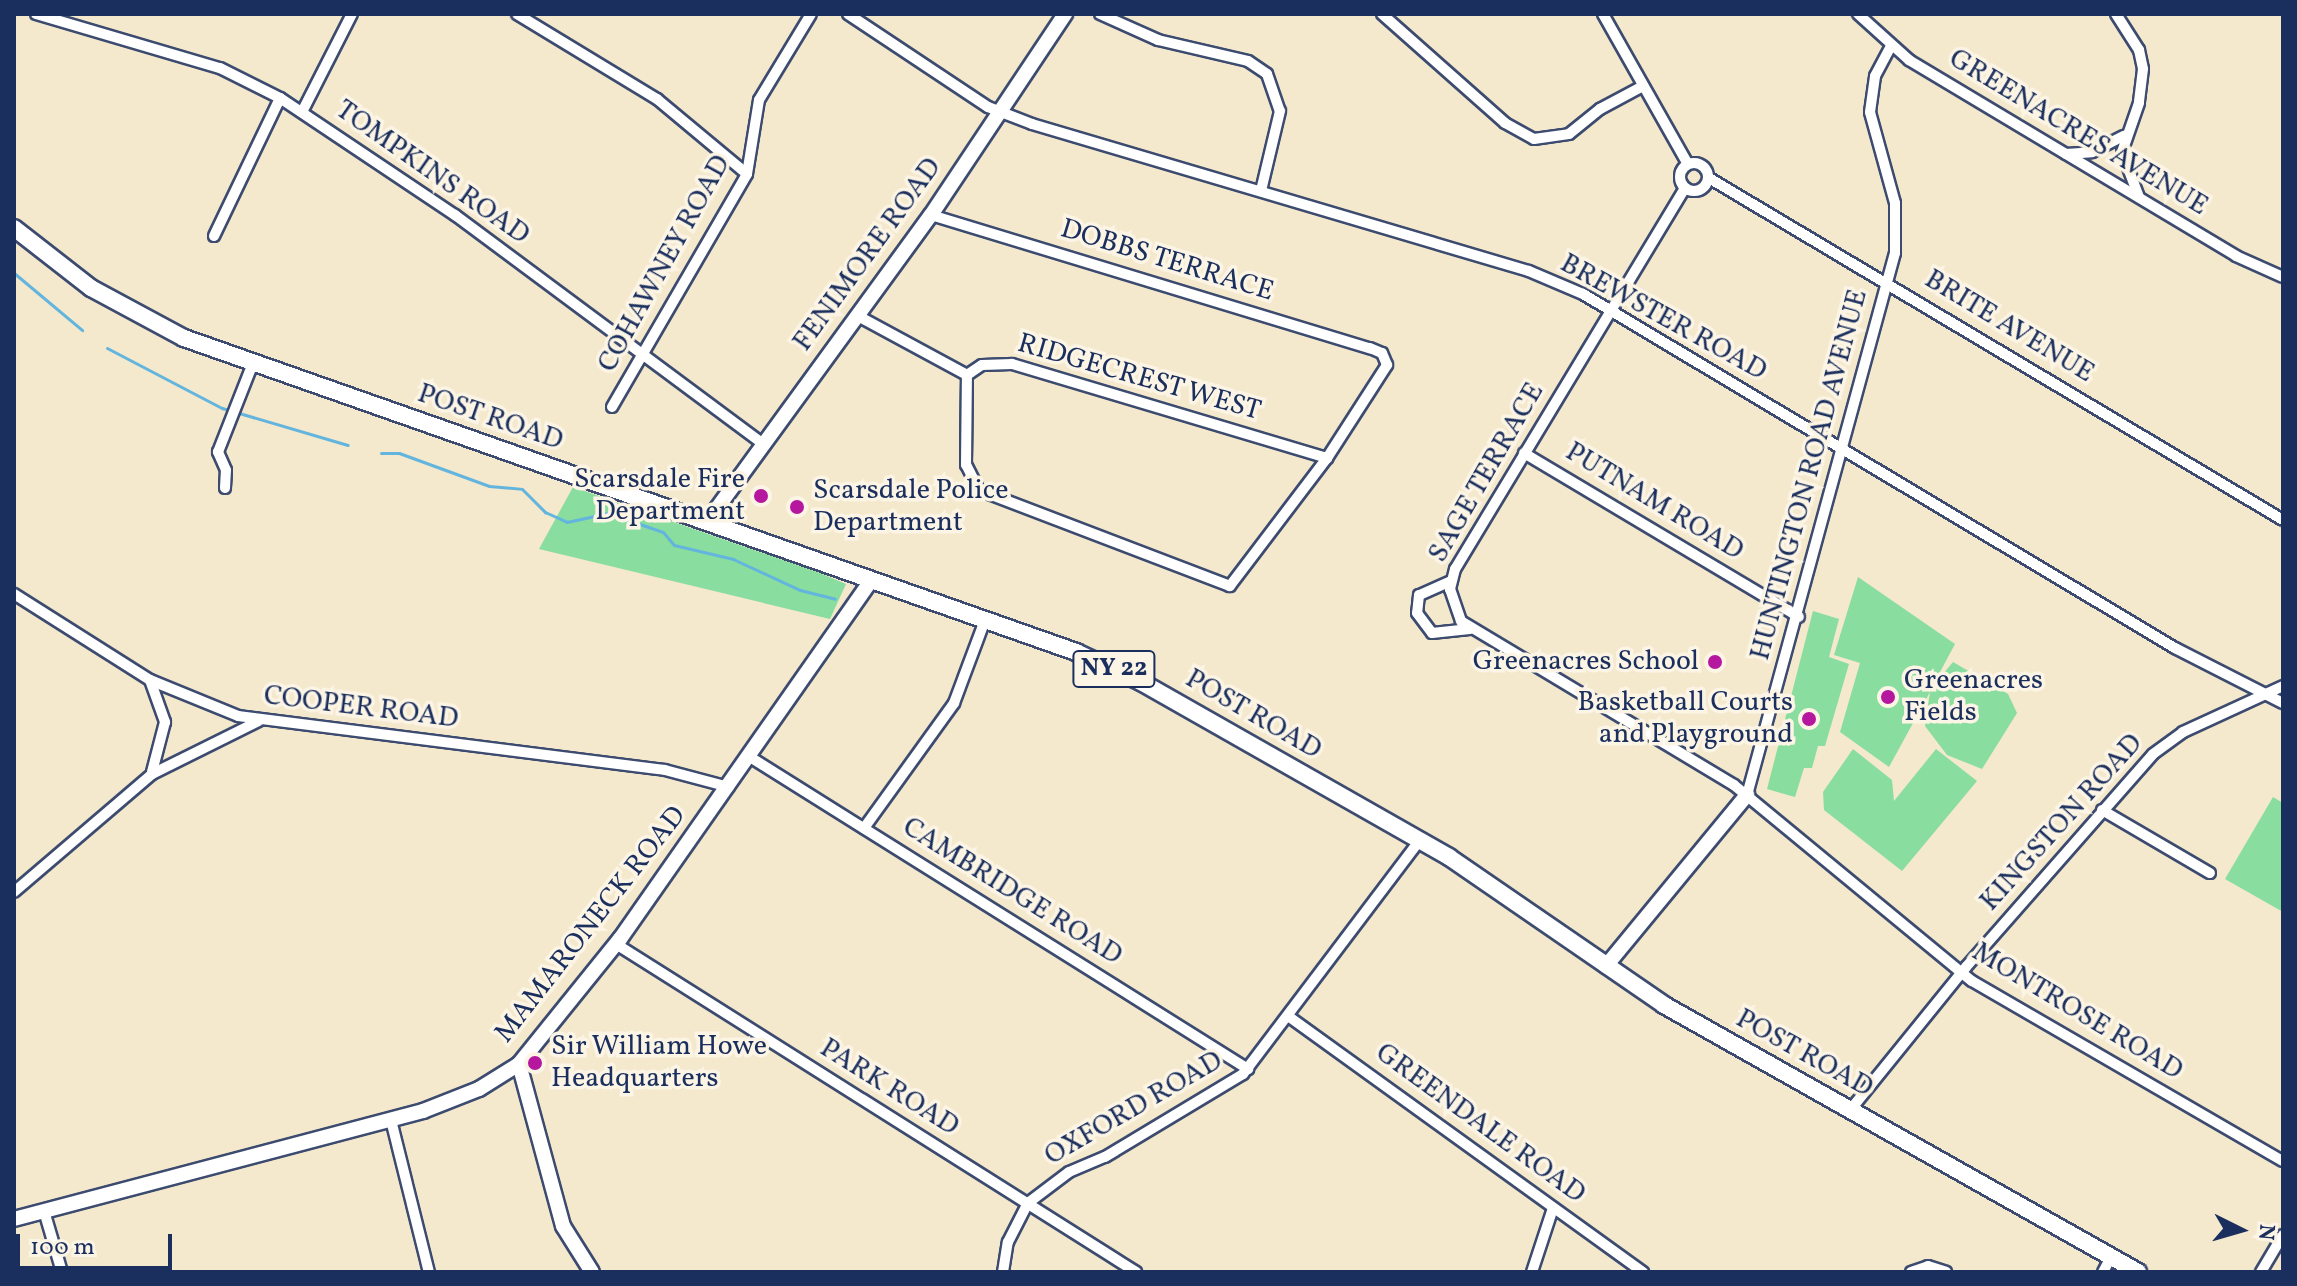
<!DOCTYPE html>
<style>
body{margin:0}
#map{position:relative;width:2297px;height:1286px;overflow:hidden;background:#f4e8cd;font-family:Vollkorn,serif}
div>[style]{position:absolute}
.green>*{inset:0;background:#89dd9e}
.stream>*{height:3px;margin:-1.5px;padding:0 1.5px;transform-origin:1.5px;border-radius:1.5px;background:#63b5de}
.roads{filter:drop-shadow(2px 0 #3c4b6f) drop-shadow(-2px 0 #3c4b6f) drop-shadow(0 2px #3c4b6f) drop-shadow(0 -2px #3c4b6f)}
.street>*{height:10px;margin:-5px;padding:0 5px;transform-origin:5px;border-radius:5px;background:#fff}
.street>.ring{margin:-5px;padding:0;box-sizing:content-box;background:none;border:10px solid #fff;border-radius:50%}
.secondary>*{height:14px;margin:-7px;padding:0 7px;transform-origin:7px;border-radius:7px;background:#fff}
.primary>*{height:16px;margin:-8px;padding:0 8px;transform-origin:8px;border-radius:8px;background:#fff}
.dots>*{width:22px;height:22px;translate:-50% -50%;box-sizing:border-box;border:4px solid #fcf5e5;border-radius:50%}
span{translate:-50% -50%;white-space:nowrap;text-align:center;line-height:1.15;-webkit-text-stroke:7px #fcf5e5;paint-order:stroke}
.shield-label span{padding:2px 6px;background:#fcf5e5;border:2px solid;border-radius:6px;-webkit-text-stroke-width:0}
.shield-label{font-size:26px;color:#1b2f5e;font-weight:700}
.street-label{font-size:28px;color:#1b2f5e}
.poi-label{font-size:28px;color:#1b2f5e}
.right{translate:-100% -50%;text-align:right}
.left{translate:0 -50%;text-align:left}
.frame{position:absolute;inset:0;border:16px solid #1b2f5e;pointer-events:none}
.north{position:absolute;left:2201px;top:1190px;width:80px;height:80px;-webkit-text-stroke:6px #fcf5e5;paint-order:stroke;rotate:95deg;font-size:22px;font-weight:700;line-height:32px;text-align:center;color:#1b2f5e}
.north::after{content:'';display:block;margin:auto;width:28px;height:36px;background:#1b2f5e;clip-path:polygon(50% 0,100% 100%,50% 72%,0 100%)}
.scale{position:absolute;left:16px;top:1234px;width:156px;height:36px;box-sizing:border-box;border:4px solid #1b2f5e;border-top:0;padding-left:10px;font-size:24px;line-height:28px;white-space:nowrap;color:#1b2f5e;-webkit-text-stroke:6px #fcf5e5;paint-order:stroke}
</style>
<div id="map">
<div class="green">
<div style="clip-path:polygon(573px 487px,820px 573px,846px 584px,830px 619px,539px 549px)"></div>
<div style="clip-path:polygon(1858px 577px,1955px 644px,1932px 687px,1953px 662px,2008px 694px,2017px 713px,1982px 769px,1947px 755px,1925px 726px,1930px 692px,1889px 767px,1840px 732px,1860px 663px,1834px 655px)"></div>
<div style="clip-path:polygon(1813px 611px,1839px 619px,1829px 657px,1849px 664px,1825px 746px,1818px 746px,1812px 768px,1804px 768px,1795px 797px,1767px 789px)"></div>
<div style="clip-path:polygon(1853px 749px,1892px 780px,1894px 801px,1936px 749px,1977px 781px,1902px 871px,1824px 810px,1823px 792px)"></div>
<div style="clip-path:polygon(2273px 797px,2283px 803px,2283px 912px,2225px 879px)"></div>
</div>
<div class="stream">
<div style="left:14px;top:273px;width:89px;rotate:40deg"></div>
<div style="left:107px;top:348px;width:130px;rotate:27.6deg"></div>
<div style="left:222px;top:408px;width:131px;rotate:16.4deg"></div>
<div style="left:381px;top:453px;width:18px"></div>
<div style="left:399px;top:453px;width:96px;rotate:20.1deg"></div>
<div style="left:489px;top:486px;width:33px;rotate:5deg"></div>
<div style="left:522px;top:489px;width:33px;rotate:45deg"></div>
<div style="left:545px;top:512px;width:24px;rotate:24deg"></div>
<div style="left:567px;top:522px;width:42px;rotate:-12.4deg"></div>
<div style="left:608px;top:513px;width:58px;rotate:19.1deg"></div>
<div style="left:663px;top:532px;width:17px;rotate:50deg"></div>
<div style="left:674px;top:545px;width:61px;rotate:13.3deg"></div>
<div style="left:733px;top:559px;width:74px;rotate:24.8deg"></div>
<div style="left:800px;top:590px;width:36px;rotate:14deg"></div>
</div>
<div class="roads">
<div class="street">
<div style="left:36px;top:14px;width:192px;rotate:16.4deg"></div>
<div style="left:220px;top:68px;width:67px;rotate:26.6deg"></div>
<div style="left:280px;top:98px;width:211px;rotate:33.8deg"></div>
<div style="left:455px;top:215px;width:384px;rotate:36.6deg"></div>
<div style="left:517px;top:14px;width:164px;rotate:31.3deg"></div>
<div style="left:657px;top:99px;width:117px;rotate:39.8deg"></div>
<div style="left:848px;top:14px;width:168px;rotate:33.6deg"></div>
<div style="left:988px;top:107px;width:47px;rotate:21.1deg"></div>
<div style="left:1032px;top:124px;width:518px;rotate:16.48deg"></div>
<div style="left:1529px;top:271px;width:59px;rotate:23.1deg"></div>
<div style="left:1583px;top:294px;width:690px;rotate:30.88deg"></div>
<div style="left:2175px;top:648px;width:121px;rotate:27deg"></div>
<div style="left:1100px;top:14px;width:64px;rotate:24.1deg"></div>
<div style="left:1158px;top:40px;width:92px;rotate:13.1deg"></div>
<div style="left:1248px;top:61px;width:23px;rotate:34deg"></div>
<div style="left:1267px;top:74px;width:39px;rotate:71deg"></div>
<div style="left:1280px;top:111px;width:82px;rotate:103.4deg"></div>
<div style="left:1382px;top:14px;width:164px;rotate:41.5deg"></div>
<div style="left:1505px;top:123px;width:33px;rotate:29deg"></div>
<div style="left:1534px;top:139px;width:35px;rotate:-8deg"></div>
<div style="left:1569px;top:134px;width:40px;rotate:-39deg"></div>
<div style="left:1600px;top:109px;width:49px;rotate:-28.1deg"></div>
<div style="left:1603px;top:14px;width:172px;rotate:60.5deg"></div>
<div style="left:1858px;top:14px;width:69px;rotate:42deg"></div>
<div style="left:1909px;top:60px;width:381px;rotate:30.9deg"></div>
<div style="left:2236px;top:256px;width:51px;rotate:24.1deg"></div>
<div style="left:2116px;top:14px;width:43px;rotate:57.4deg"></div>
<div style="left:2139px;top:50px;width:19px;rotate:78deg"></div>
<div style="left:2143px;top:69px;width:34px;rotate:97deg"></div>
<div style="left:2139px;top:103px;width:52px;rotate:109.1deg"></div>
<div style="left:2122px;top:152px;width:48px;rotate:69.3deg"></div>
<div style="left:302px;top:112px;width:110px;rotate:-63deg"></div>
<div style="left:2066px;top:154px;width:26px;rotate:-4deg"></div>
<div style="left:2092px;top:152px;width:36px;rotate:-27deg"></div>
<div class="ring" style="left:1680px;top:163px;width:18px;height:18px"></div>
<div style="left:1709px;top:178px;width:668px;rotate:30.79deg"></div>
<div style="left:1685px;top:188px;width:445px;rotate:121.1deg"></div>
<div style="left:1455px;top:569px;width:21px;rotate:104deg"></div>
<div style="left:1450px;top:589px;width:34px;rotate:71deg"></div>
<div style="left:1461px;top:621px;width:318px;rotate:31deg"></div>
<div style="left:1734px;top:785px;width:308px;rotate:39.5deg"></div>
<div style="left:1972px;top:981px;width:359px;rotate:30.1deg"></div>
<div style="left:931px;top:215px;width:459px;rotate:16.9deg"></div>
<div style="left:1370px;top:348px;width:13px;rotate:23deg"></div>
<div style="left:1382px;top:353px;width:13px;rotate:67deg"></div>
<div style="left:1387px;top:365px;width:111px;rotate:122.8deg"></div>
<div style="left:1327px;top:458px;width:161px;rotate:127.2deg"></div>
<div style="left:1230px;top:586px;width:269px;rotate:-159.1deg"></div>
<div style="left:979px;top:490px;width:28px;rotate:-117deg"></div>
<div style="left:966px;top:465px;width:90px;rotate:-89.4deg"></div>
<div style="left:214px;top:236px;width:153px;rotate:-64.4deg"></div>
<div style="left:858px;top:316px;width:124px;rotate:28.4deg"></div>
<div style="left:967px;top:375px;width:18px;rotate:-34deg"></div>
<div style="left:982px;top:365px;width:30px;rotate:-2deg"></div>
<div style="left:1012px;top:364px;width:329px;rotate:16.6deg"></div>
<div style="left:612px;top:407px;width:269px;rotate:-59.9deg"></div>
<div style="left:747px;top:174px;width:75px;rotate:-80.8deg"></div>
<div style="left:759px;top:100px;width:100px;rotate:-58.8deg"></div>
<div style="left:1524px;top:453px;width:320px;rotate:30.8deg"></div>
<div style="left:225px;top:488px;width:18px;rotate:-87deg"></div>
<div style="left:226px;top:470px;width:20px;rotate:-114deg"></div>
<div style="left:218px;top:452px;width:96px;rotate:-68.5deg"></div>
<div style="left:1451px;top:581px;width:35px;rotate:156deg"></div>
<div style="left:1419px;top:595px;width:18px;rotate:96deg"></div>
<div style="left:1417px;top:613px;width:25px;rotate:53deg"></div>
<div style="left:1432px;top:633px;width:38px;rotate:-6deg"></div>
<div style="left:14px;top:594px;width:161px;rotate:32.3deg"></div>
<div style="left:150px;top:680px;width:95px;rotate:22.2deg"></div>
<div style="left:238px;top:716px;width:430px;rotate:7.2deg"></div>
<div style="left:665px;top:770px;width:66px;rotate:14.9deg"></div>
<div style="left:150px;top:680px;width:45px;rotate:70.3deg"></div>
<div style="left:165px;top:722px;width:52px;rotate:104.6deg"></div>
<div style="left:750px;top:757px;width:588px;rotate:32.07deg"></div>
<div style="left:1747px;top:795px;width:562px;rotate:-74.73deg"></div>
<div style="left:1895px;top:253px;width:50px;rotate:-90deg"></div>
<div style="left:1895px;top:203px;width:94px;rotate:-105.4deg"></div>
<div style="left:1870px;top:112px;width:36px;rotate:-82deg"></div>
<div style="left:1875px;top:76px;width:34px;rotate:-62deg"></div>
<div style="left:2102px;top:810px;width:125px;rotate:30.3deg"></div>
<div style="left:864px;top:828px;width:154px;rotate:-54.2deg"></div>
<div style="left:954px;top:703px;width:89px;rotate:-69.5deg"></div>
<div style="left:14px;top:892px;width:182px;rotate:-40.5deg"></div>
<div style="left:152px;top:774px;width:119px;rotate:-26.4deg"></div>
<div style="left:616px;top:944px;width:615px;rotate:32.24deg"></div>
<div style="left:1288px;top:1016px;width:438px;rotate:35.8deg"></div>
<div style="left:1851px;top:1109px;width:183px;rotate:-51deg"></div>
<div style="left:1966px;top:967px;width:283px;rotate:-48.7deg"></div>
<div style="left:2153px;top:754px;width:37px;rotate:-36deg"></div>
<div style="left:2183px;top:732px;width:110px;rotate:-24.7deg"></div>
<div style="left:391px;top:1120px;width:157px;rotate:76deg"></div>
<div style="left:44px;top:1211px;width:64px;rotate:73.6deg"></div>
<div style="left:1003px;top:1272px;width:30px;rotate:-81deg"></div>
<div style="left:1008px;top:1242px;width:44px;rotate:-62.9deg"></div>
<div style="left:1028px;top:1203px;width:51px;rotate:-37.1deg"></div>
<div style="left:1069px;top:1172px;width:39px;rotate:-23deg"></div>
<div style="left:1105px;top:1157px;width:161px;rotate:-31deg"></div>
<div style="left:1243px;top:1074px;width:293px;rotate:-52.9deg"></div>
<div style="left:1532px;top:1272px;width:67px;rotate:-71.8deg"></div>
<div style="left:1911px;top:1272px;width:18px;rotate:-19deg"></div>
<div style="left:1928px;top:1266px;width:19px;rotate:18deg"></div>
<div style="left:2103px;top:1272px;width:17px;rotate:-62deg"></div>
<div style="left:2261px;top:1272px;width:43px;rotate:-59.3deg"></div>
</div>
<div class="secondary">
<div style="left:707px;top:522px;width:380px;rotate:-53.9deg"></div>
<div style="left:931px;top:215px;width:242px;rotate:-56.3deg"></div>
<div style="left:1606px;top:966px;width:222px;rotate:-50.5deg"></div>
<div style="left:519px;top:1064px;width:168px;rotate:74.8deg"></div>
<div style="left:563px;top:1226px;width:54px;rotate:57.8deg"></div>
<div style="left:14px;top:1219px;width:423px;rotate:-14.8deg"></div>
<div style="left:423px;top:1111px;width:60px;rotate:-21.4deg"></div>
<div style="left:479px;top:1089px;width:47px;rotate:-32deg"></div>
<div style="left:519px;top:1064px;width:161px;rotate:-51.1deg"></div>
<div style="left:620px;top:939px;width:438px;rotate:-55deg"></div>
</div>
<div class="primary">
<div style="left:14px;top:228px;width:98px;rotate:37.9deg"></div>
<div style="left:91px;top:288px;width:106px;rotate:28.3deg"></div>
<div style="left:184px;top:338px;width:946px;rotate:19.39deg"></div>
<div style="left:1076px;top:652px;width:72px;rotate:24.8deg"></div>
<div style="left:1141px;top:682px;width:354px;rotate:29.6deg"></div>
<div style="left:1449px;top:857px;width:261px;rotate:34.5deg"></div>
<div style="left:1664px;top:1005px;width:544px;rotate:29.39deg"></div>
</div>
</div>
<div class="dots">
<div style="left:761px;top:496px;background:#b5179e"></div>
<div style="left:797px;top:507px;background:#b5179e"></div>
<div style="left:1715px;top:662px;background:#b5179e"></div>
<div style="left:1888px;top:697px;background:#b5179e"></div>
<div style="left:1809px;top:719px;background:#b5179e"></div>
<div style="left:535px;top:1063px;background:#b5179e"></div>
</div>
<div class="shield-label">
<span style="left:1114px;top:669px">NY 22</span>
</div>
<div class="street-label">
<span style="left:2078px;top:133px;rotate:31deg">GREENACRES AVENUE</span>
<span style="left:432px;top:173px;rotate:35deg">TOMPKINS ROAD</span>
<span style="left:868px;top:255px;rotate:-54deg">FENIMORE ROAD</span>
<span style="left:1167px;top:261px;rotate:17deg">DOBBS TERRACE</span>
<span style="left:665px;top:264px;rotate:-61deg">COHAWNEY ROAD</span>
<span style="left:1663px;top:318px;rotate:29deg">BREWSTER ROAD</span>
<span style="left:2009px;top:327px;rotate:31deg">BRITE AVENUE</span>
<span style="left:1139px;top:378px;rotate:16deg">RIDGECREST WEST</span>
<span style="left:490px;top:418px;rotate:19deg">POST ROAD</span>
<span style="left:1487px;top:473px;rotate:-60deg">SAGE TERRACE</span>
<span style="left:1810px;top:475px;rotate:-75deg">HUNTINGTON ROAD AVENUE</span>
<span style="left:1654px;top:502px;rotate:31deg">PUTNAM ROAD</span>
<span style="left:361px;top:708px;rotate:7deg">COOPER ROAD</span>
<span style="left:1253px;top:715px;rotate:30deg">POST ROAD</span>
<span style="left:2062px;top:823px;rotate:-48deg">KINGSTON ROAD</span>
<span style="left:1012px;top:892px;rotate:32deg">CAMBRIDGE ROAD</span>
<span style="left:591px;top:925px;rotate:-52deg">MAMARONECK ROAD</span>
<span style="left:2077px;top:1012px;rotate:31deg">MONTROSE ROAD</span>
<span style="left:1804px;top:1054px;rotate:29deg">POST ROAD</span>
<span style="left:889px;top:1088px;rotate:32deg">PARK ROAD</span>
<span style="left:1134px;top:1109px;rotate:-30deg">OXFORD ROAD</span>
<span style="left:1480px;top:1124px;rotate:36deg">GREENDALE ROAD</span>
</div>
<div class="poi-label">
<span class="right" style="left:745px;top:496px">Scarsdale Fire<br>Department</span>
<span class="left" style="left:813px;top:507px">Scarsdale Police<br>Department</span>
<span class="right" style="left:1699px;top:662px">Greenacres School</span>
<span class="left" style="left:1904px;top:697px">Greenacres<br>Fields</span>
<span class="right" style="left:1793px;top:719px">Basketball Courts<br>and Playground</span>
<span class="left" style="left:551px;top:1063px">Sir William Howe<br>Headquarters</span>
</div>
<div class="frame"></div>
<div class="north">N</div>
<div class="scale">100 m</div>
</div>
